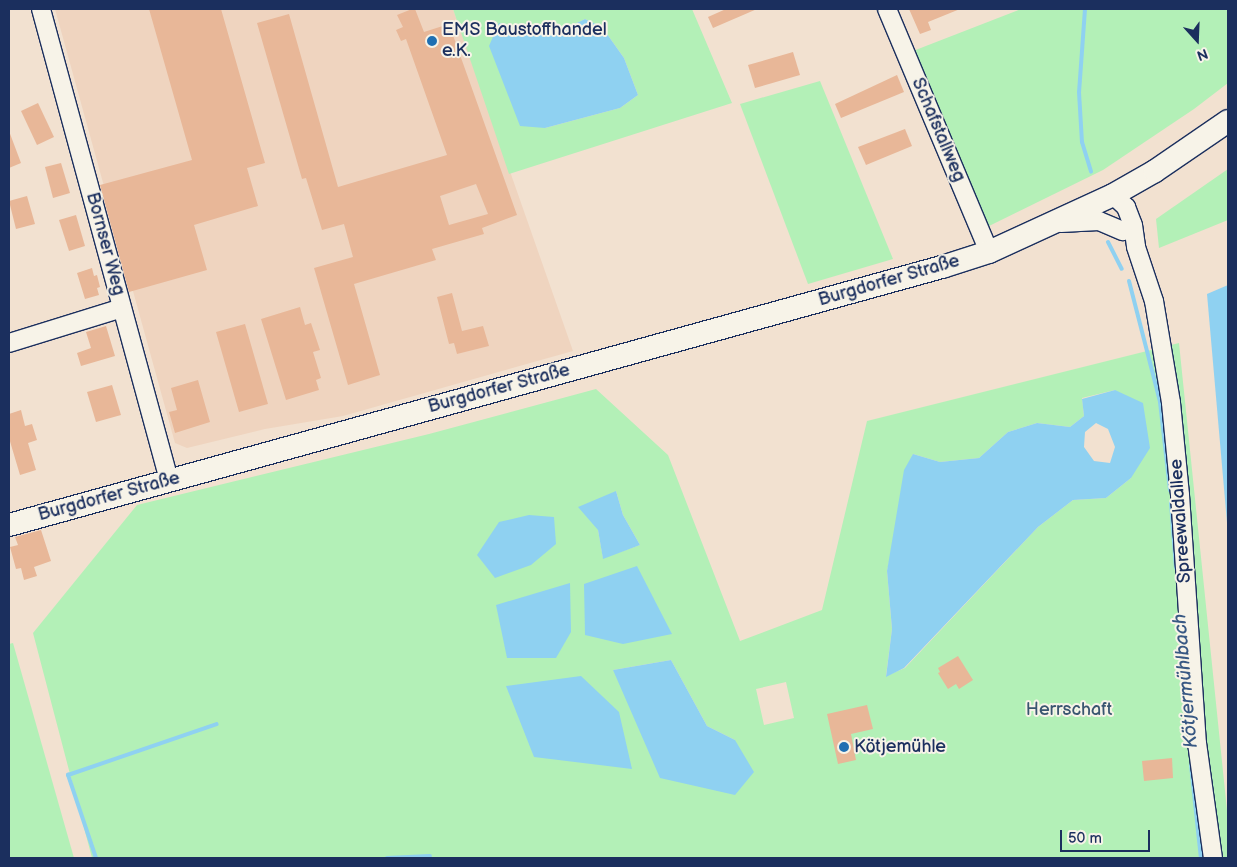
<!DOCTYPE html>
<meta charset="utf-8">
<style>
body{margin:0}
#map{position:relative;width:1237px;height:867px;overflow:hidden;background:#f2e1d0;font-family:"Balsamiq Sans",sans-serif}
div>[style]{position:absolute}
.built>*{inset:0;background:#efd4bf}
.green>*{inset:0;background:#b3f0b7}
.water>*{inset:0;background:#8fd1f1}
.stream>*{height:4px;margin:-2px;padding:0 2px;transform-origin:2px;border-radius:2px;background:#8fd1f1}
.building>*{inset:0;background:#e8b798}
.roads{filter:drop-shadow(1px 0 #1b2f5e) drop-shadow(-1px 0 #1b2f5e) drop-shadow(0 1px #1b2f5e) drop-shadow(0 -1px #1b2f5e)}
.minor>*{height:18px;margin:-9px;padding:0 9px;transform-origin:9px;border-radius:9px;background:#f7f3e8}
.major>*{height:22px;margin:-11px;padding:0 11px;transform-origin:11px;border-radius:11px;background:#f7f3e8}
.dots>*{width:14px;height:14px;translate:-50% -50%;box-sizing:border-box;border:2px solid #f7f3e8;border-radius:50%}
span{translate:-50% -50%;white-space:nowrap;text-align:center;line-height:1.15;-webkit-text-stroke:4px #f7f3e8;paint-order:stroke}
.poi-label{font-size:18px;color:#1b2f5e}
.left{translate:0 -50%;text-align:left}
.street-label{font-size:18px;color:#1b2f5e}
.park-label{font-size:18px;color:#395670}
.water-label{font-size:19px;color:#385883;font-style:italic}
.frame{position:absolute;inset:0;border:10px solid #1b2f5e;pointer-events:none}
.north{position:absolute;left:1172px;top:15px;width:50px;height:50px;-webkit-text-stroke:4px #f7f3e8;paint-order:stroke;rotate:160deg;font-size:14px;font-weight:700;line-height:20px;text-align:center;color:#1b2f5e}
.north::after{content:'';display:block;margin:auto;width:18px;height:22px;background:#1b2f5e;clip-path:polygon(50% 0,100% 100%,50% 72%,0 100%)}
.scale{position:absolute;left:1060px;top:830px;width:90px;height:22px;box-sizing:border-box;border:2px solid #1b2f5e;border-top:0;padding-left:6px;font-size:15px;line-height:18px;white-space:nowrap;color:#1b2f5e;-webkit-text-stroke:4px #f7f3e8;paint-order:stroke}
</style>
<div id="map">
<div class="built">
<div style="clip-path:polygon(55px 9px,453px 9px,573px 351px,343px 416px,265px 429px,187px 448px,175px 443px)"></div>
</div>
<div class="green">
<div style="clip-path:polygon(evenodd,453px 9px,692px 9px,732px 103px,509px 174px,453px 9px,585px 19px,602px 27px,624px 58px,638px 95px,620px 108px,545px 128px,499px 23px,552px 35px,585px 19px)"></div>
<div style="clip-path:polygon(1021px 9px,1228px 9px,1228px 83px,1194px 109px,1103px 170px,985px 228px,913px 51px)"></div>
<div style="clip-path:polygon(820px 81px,893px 259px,808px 284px,740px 104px)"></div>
<div style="clip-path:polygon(1228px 169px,1228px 220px,1159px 248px,1156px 219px)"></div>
<div style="clip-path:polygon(evenodd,1179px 343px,1228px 820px,1228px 858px,92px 858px,33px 633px,137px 505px,429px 434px,596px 389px,668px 455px,740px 641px,822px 610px,867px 421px,1179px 343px,1115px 390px,1131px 478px,1106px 498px,1073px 500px,1038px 527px,905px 668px,886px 676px,892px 629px,887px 571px,913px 454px,940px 462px,979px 458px,1008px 432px,1037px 423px,1070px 427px,1084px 416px,1082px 398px,1115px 390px,1179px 343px,616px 491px,623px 515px,640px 545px,603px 558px,598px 530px,616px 491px,1179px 343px,671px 660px,707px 726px,735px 740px,735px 795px,613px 670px,671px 660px,1179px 343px,786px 682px,794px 718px,764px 725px,756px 689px,786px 682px)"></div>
<div style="clip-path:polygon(13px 643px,74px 858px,9px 858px,9px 644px)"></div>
</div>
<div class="water">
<div style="clip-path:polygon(585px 19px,602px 27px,624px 58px,638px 95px,620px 108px,545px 128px,520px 126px,489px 46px,499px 23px,552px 35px)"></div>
<div style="clip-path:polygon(1228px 285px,1228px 534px,1207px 294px)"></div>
<div style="clip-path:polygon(evenodd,1115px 390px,1143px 403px,1150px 448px,1131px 478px,1106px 498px,1073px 500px,1038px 527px,904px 668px,886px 677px,892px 629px,887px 571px,904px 470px,913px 454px,940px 462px,979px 458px,1008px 432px,1037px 423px,1070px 427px,1084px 416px,1082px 399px,1115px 390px,1096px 423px,1108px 429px,1115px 447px,1110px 463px,1094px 461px,1084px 447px,1085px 432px,1096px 423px)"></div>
<div style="clip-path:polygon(616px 491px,623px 515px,640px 545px,603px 559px,598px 530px,578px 507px)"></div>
<div style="clip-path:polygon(529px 515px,554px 517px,556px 544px,531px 565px,495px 578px,477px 555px,499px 522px)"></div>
<div style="clip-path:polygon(637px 566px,672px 634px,623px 644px,585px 635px,584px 584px)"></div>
<div style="clip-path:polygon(570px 583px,571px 632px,556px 658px,507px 658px,496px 605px)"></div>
<div style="clip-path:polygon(671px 660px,707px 726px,735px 740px,754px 772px,735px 795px,660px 778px,613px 670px)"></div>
<div style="clip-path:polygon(581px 676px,619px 712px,632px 769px,534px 757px,506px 686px)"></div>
</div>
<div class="stream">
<div style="left:1085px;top:9px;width:83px;rotate:94.1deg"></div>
<div style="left:1079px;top:92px;width:50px;rotate:86.6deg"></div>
<div style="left:1082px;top:142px;width:31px;rotate:73deg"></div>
<div style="left:1108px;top:242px;width:30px;rotate:63deg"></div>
<div style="left:1129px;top:281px;width:125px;rotate:75.6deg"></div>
<div style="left:1160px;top:402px;width:89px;rotate:83.5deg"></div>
<div style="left:1171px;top:503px;width:65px;rotate:85.6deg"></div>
<div style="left:1191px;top:765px;width:94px;rotate:83.9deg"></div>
<div style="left:96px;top:858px;width:88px;rotate:-108.6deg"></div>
<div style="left:68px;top:775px;width:157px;rotate:-18.9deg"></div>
<div style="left:387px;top:858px;width:43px;rotate:-2.7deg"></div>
</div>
<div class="building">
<div style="clip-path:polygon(149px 9px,221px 9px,265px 163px,247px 168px,258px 206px,194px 225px,207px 270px,129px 292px,100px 185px,192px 160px)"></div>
<div style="clip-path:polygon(evenodd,412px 9px,415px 9px,424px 32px,449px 24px,517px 215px,482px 228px,484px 234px,432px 249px,436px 260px,354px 284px,380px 375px,348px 385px,314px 268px,353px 257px,344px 224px,322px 230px,306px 178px,302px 179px,257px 23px,289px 14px,338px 187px,447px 155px,406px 39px,401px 41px,396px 30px,403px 27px,397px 15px,412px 9px,476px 184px,488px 214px,449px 225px,440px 196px,476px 184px)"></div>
<div style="clip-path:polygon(726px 9px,757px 9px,713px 28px,708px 17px)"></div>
<div style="clip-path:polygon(909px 9px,960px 9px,928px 22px,931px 30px,920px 34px)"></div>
<div style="clip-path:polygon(793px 52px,800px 75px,755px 88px,748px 65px)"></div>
<div style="clip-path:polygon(897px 75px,904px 92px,841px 118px,835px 104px)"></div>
<div style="clip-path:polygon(38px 103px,54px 137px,37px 145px,21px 111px)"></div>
<div style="clip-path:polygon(905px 129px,912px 146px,866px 165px,858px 147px)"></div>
<div style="clip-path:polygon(9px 131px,21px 163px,9px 168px)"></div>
<div style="clip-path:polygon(61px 163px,70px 193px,53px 198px,45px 167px)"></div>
<div style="clip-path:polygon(27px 196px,35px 224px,16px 229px,9px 201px)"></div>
<div style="clip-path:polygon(76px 215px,85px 246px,69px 251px,59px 220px)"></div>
<div style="clip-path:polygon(92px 268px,94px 276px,97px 275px,100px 287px,97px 288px,99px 295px,85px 299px,77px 273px)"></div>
<div style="clip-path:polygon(452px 293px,462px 331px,483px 326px,489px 346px,457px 354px,454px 343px,449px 344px,437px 297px)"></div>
<div style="clip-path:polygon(300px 307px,305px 325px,311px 323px,320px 350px,313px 352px,321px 378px,316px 380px,319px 390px,286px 400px,261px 319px)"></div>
<div style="clip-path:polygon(245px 324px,268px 404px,239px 412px,216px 332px)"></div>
<div style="clip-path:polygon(106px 326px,115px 356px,81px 366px,77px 353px,91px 348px,86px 332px)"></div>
<div style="clip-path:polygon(198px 380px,210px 422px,175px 433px,169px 412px,177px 410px,171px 388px)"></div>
<div style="clip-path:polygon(112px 385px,121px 415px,96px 422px,87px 392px)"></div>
<div style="clip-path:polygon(21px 410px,25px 426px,32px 424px,37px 440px,28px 443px,36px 470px,20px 475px,9px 438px,9px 414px)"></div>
<div style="clip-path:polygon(41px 530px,51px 561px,34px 567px,37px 576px,24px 580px,21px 568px,16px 569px,10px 547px,18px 545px,15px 537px)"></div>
<div style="clip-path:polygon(958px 656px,973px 680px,959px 689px,956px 684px,948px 689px,938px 673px,940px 672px,938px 668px)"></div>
<div style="clip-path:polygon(867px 705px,873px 729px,851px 734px,856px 760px,838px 764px,827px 714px)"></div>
<div style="clip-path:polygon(1172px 758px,1173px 778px,1144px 781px,1142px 761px)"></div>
</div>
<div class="roads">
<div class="minor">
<div style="left:41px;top:9px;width:488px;rotate:74.8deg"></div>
<div style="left:887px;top:9px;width:264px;rotate:67.2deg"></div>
<div style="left:1113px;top:195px;width:18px;rotate:43deg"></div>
<div style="left:1126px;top:207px;width:19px;rotate:69deg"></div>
<div style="left:1133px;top:225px;width:22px;rotate:82deg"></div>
<div style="left:1136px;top:247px;width:57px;rotate:71.6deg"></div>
<div style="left:1154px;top:301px;width:103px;rotate:80.5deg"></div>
<div style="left:1171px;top:403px;width:92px;rotate:84.4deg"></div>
<div style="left:1180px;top:495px;width:249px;rotate:86.1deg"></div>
<div style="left:1197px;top:743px;width:116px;rotate:82.1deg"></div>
<div style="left:1061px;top:223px;width:38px;rotate:-3deg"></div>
<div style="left:1099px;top:221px;width:26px;rotate:23deg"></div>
<div style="left:9px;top:343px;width:118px;rotate:-17.2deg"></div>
</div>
<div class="major">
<div style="left:9px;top:525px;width:968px;rotate:-15.46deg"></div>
<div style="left:942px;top:267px;width:49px;rotate:-17.7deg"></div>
<div style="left:989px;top:252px;width:136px;rotate:-24.7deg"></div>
<div style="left:1113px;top:195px;width:48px;rotate:-29.7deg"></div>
<div style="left:1155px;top:171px;width:88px;rotate:-34.4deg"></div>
</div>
</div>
<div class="dots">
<div style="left:432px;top:41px;background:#1f6fb2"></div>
<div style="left:844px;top:747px;background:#1f6fb2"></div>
</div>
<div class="poi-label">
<span class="left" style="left:442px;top:41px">EMS Baustoffhandel<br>e.K.</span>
<span class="left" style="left:854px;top:747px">Kötjemühle</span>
</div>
<div class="street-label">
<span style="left:938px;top:130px;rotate:67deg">Schafstallweg</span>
<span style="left:105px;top:244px;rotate:75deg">Bornser Weg</span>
<span style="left:889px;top:281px;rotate:-16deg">Burgdorfer Straße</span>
<span style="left:499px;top:389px;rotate:-15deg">Burgdorfer Straße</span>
<span style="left:109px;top:497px;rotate:-15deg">Burgdorfer Straße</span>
<span style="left:1181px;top:521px;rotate:-94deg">Spreewaldallee</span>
</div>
<div class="park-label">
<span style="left:1069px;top:710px">Herrschaft</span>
</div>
<div class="water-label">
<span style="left:1186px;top:681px;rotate:-95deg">Kötjermühlbach</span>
</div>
<div class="frame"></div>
<div class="north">N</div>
<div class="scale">50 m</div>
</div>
